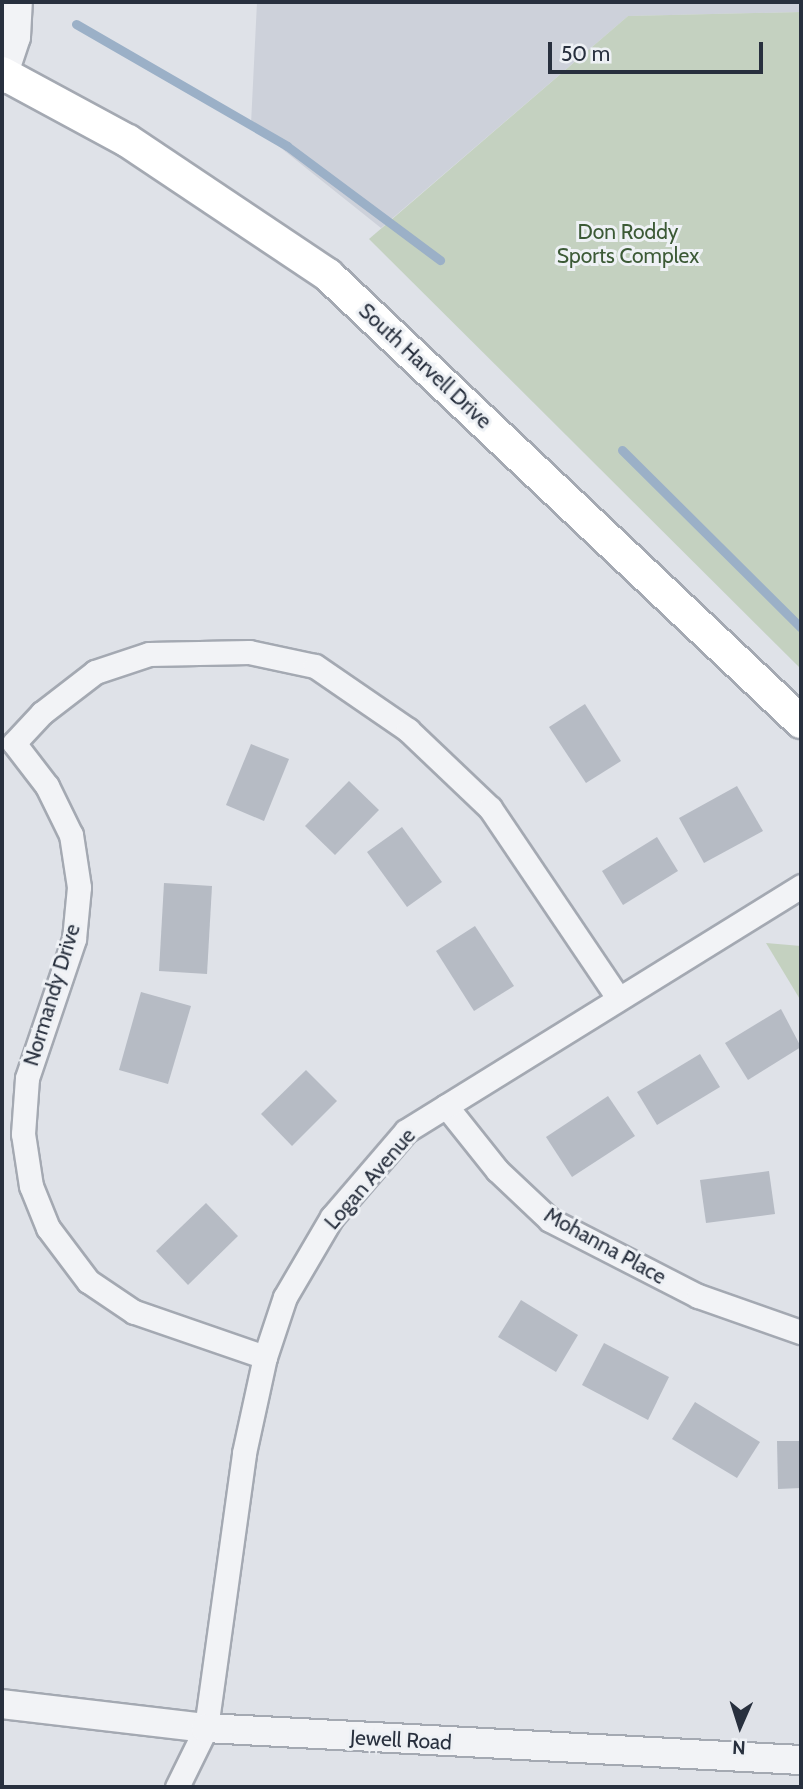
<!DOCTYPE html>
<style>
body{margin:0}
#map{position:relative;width:803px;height:1789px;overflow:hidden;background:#dfe2e8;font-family:Cabin,sans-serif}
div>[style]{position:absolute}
.built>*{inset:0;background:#cdd1da}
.green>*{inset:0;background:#c4d1c0}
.stream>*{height:9px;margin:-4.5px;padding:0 4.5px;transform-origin:4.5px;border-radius:4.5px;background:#9bb0c7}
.building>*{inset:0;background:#b6bbc4}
.roads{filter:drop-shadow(2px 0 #a4a9b2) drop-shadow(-2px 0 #a4a9b2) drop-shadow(0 2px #a4a9b2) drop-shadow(0 -2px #a4a9b2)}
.minor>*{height:23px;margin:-11.5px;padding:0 11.5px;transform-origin:11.5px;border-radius:11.5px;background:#f2f3f6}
.tertiary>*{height:28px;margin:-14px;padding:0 14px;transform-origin:14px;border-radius:14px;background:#f2f3f6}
.secondary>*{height:32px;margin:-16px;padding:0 16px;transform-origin:16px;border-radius:16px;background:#fff}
span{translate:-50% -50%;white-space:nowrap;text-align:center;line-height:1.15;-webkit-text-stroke:6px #eef1f5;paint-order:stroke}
.park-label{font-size:21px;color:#3c5a36}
.street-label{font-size:21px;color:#28303e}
.frame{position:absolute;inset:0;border:4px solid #28303e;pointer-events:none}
.north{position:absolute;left:705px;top:1691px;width:70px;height:70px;-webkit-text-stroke:5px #eef1f5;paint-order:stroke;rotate:183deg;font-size:19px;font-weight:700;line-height:28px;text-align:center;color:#28303e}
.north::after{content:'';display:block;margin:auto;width:24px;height:32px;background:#28303e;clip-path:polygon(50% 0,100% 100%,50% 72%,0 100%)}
.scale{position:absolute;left:548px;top:42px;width:215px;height:32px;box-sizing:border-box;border:4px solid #28303e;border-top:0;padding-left:9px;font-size:21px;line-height:24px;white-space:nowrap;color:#28303e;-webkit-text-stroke:5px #eef1f5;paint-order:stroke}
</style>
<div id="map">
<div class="built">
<div style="clip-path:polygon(257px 2px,801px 2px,801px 12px,628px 16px,381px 228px,251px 124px)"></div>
</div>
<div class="green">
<div style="clip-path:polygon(801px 12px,801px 669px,369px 239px,628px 16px)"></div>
<div style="clip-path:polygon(766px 943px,801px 946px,801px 1001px)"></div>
</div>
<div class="stream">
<div style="left:76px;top:24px;width:244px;rotate:30deg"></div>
<div style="left:287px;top:146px;width:191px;rotate:36.7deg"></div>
<div style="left:622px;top:450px;width:252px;rotate:44.8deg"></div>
</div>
<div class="building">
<div style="clip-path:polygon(585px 704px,621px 761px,586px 783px,549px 727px)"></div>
<div style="clip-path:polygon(251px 744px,289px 759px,264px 821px,226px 805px)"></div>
<div style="clip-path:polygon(349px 781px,379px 810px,335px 855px,305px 826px)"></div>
<div style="clip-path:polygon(737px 786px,763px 831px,704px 863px,679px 818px)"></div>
<div style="clip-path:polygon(402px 827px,442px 882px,407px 907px,367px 852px)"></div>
<div style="clip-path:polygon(657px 837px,678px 871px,623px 905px,602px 871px)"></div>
<div style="clip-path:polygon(164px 883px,212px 886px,207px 974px,159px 971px)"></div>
<div style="clip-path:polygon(475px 926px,514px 986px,474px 1011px,436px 951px)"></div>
<div style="clip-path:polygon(141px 992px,191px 1006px,168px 1084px,119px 1070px)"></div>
<div style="clip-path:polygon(781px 1009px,801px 1047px,748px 1080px,725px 1043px)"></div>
<div style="clip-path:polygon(700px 1054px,720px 1087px,657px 1125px,637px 1092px)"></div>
<div style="clip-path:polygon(306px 1070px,337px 1101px,292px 1146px,261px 1114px)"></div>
<div style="clip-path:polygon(608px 1096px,635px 1136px,572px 1177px,546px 1137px)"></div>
<div style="clip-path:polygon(769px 1171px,775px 1214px,706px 1223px,700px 1180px)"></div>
<div style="clip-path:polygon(206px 1203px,238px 1236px,188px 1285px,156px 1251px)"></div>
<div style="clip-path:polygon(521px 1300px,578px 1335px,556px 1372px,498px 1337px)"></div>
<div style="clip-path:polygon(604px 1343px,669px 1377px,648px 1420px,582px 1385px)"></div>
<div style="clip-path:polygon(695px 1402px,760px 1442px,737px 1478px,672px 1439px)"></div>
<div style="clip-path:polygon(777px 1441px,801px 1441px,801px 1488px,778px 1489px)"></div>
</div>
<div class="roads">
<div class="minor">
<div style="left:446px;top:1106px;width:82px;rotate:51.4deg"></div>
<div style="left:497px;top:1170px;width:73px;rotate:43.3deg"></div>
<div style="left:550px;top:1220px;width:166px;rotate:27.2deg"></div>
<div style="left:698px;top:1296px;width:108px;rotate:19.4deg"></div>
<div style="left:265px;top:1357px;width:139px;rotate:-161deg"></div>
<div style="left:134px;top:1312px;width:55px;rotate:-146deg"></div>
<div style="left:88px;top:1281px;width:66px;rotate:-127deg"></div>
<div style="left:48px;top:1228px;width:45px;rotate:-112deg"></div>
<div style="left:31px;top:1186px;width:53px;rotate:-98.7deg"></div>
<div style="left:23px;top:1134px;width:56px;rotate:-85.9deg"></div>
<div style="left:27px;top:1078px;width:147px;rotate:-71.3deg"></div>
<div style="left:74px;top:939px;width:52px;rotate:-84.5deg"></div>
<div style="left:79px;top:887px;width:53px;rotate:-98.7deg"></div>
<div style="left:71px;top:835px;width:55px;rotate:-116.1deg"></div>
<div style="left:47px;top:786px;width:54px;rotate:-127.5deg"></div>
<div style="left:14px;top:743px;width:41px;rotate:-47deg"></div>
<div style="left:42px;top:713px;width:67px;rotate:-37.7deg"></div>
<div style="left:95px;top:672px;width:57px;rotate:-18.4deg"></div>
<div style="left:149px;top:654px;width:100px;rotate:-1.1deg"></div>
<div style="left:249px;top:652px;width:67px;rotate:12deg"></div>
<div style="left:315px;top:666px;width:113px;rotate:34.5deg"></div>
<div style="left:408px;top:730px;width:113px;rotate:43.6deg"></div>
<div style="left:490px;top:808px;width:229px;rotate:56deg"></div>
<div style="left:177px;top:1787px;width:66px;rotate:-63.8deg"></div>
<div style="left:206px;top:1728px;width:278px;rotate:-82.1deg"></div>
<div style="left:244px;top:1453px;width:98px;rotate:-77.7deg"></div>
<div style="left:265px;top:1357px;width:63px;rotate:-71.6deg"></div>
<div style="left:285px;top:1297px;width:93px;rotate:-59.6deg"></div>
<div style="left:332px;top:1217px;width:113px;rotate:-49.3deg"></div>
<div style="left:406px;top:1131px;width:465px;rotate:-31.8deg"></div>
</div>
<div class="tertiary">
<div style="left:2px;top:79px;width:44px;rotate:-71.6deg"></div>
<div style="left:16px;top:37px;width:35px;rotate:-87deg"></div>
<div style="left:2px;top:1704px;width:205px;rotate:6.7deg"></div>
<div style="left:206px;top:1728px;width:596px;rotate:3.08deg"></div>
</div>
<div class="secondary">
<div style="left:2px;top:73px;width:143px;rotate:28.4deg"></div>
<div style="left:128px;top:141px;width:241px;rotate:33.8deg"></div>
<div style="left:328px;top:275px;width:651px;rotate:43.38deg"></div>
</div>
</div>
<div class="park-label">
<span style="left:628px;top:244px">Don Roddy<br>Sports Complex</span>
</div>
<div class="street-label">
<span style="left:425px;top:366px;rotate:43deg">South Harvell Drive</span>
<span style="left:52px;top:995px;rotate:-73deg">Normandy Drive</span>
<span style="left:370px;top:1179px;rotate:-49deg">Logan Avenue</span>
<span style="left:605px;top:1246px;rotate:29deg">Mohanna Place</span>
<span style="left:401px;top:1740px;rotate:3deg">Jewell Road</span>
</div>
<div class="frame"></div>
<div class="north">N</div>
<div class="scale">50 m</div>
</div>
